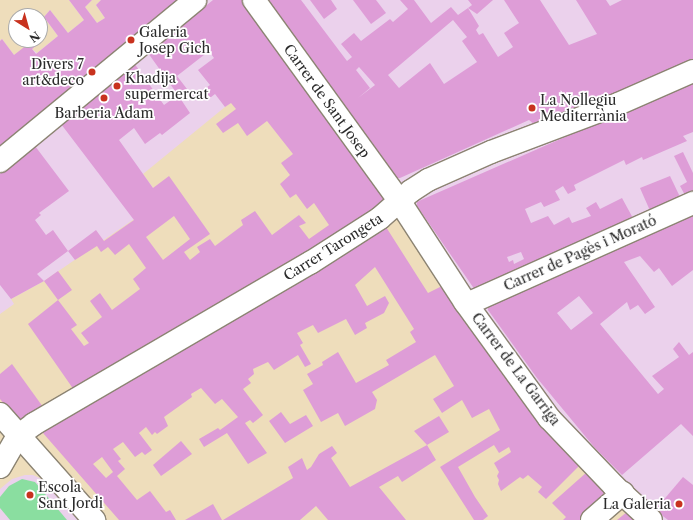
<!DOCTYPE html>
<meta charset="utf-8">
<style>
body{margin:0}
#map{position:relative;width:693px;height:520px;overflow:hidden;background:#edb;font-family:"Libre Caslon Text",serif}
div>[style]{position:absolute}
.built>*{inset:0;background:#ebd1ec}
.green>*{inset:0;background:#8adea0}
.building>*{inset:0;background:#de9dd7}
.roads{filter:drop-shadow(1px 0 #8c8473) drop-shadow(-1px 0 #8c8473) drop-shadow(0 1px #8c8473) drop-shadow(0 -1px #8c8473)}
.minor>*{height:22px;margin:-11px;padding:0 11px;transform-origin:11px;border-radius:11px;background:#fff}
.dots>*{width:11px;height:11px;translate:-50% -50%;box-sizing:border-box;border:2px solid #fff;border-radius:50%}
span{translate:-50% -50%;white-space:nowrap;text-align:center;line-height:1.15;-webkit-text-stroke:3.5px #fff;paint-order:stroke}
.poi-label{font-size:14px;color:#2b2b2b}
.left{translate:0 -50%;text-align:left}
.right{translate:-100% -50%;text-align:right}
.street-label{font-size:14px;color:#2b2b2b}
.north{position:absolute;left:8px;top:8px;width:40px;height:40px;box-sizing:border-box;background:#fff;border:1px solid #aaa;border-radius:50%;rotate:143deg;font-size:11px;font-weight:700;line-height:16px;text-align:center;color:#2b2b2b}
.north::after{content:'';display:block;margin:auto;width:14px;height:18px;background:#c8321e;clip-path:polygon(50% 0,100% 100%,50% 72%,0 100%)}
</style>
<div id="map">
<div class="built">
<div style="clip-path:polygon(69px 0,92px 0,85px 7px,97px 23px,105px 18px,96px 5px,101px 0,693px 0,693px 520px,642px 520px,569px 455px,287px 62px,225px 107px,143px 174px,162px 200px,44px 281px,11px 299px,14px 304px,0 314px,0 41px,2px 39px,14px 55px,40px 40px,40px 36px,43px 40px,32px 49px,37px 53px,58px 36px,44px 17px,50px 10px,68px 33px,84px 20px)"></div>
<div style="clip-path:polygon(25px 475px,33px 475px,46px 481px,81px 520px,0 520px,0 489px,12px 479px)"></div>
</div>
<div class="green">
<div style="clip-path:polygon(22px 479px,35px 482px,67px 520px,10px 520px,0 508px,0 497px,9px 486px)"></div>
</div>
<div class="building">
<div style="clip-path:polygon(69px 0,92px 0,85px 7px,97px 23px,105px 18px,96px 5px,101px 0,180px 0,0 149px,0 41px,2px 39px,14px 55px,28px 44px,25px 40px,40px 40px,40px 36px,43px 40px,32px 49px,36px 54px,58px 36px,44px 17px,50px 10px,68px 33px,84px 20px)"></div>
<div style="clip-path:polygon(evenodd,213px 0,242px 0,386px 201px,301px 256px,74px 390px,28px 324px,58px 300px,77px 325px,71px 329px,84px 346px,89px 343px,81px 333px,102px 317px,90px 301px,100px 293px,112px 310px,140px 289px,133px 279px,146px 268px,129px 244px,115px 255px,108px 247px,101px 252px,97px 246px,75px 260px,68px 251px,96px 230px,104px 241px,134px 220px,61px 124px,134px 63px,164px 105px,178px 95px,190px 113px,162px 135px,160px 133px,145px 144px,134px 128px,119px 140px,153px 188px,169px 176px,210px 234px,184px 252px,190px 260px,200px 252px,197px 247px,210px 239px,215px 246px,243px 225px,241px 220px,255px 211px,272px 235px,299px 215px,306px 223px,299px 226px,309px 239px,329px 225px,314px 203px,307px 209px,296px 194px,290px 198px,280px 184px,290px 175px,281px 163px,293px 154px,267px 121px,247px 136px,238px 123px,223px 133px,216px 124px,236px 109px,231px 103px,225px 107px,215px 94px,206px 101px,199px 93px,210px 85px,198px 70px,214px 58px,209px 51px,177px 76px,187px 89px,178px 95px,148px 53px,213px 0,174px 216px,190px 239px,163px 260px,146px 237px,174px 216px)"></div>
<div style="clip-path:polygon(evenodd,263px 0,301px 0,347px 61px,352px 57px,341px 44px,354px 33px,361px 41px,390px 19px,393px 22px,408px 9px,400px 0,414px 0,431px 23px,451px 7px,458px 15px,468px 8px,479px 26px,476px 30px,479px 35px,483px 33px,498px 57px,513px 47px,504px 33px,519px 23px,504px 0,540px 0,569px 45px,597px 34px,576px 0,606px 0,610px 6px,622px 0,693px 0,693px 61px,539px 128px,529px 120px,400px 178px,396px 178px,370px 149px,374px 146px,263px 0,453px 20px,467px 37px,462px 41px,477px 62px,444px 84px,430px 63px,399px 88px,388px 75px,453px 20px,263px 0,359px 67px,375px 85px,358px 98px,370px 88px,356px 70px,359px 67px)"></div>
<div style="clip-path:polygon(310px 0,331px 0,337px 9px,324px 19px)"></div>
<div style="clip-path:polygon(353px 0,376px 0,386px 13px,371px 24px)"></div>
<div style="clip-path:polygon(468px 0,493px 0,477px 14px,468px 8px,472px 5px)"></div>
<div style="clip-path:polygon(evenodd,693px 81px,693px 132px,683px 136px,687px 141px,643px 160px,642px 157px,626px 165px,624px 160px,574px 185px,576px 190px,568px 194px,563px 186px,555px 191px,560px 200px,544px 207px,541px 202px,525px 209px,531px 223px,548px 216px,554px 225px,569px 217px,572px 223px,591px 216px,586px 208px,596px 202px,600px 209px,622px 198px,634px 220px,475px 290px,417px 206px,417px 202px,421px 200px,693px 81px,521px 252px,524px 259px,514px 264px,513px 260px,509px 262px,507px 257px,521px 252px)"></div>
<div style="clip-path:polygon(35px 146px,69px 191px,39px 213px,41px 215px,35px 220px,46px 235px,53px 230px,68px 251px,37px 274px,44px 281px,58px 271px,72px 290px,58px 300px,44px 281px,11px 299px,0 285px,0 174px)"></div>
<div style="clip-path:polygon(683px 152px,693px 173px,693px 194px,686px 197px,680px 186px,687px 182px,674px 156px)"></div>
<div style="clip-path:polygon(670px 176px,681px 199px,651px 213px,640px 188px)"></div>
<div style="clip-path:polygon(evenodd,693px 211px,693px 270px,672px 286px,659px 268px,654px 272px,640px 256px,624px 262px,655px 307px,645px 314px,638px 305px,630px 310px,627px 302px,600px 324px,658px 394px,664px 389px,652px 376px,679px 357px,673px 349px,679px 342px,689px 355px,693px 352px,693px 436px,681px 424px,622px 475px,595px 448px,537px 378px,488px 310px,487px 303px,693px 211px,579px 296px,593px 313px,571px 330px,557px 313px,579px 296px)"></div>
<div style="clip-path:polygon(evenodd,386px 227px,428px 293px,446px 284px,560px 445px,579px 466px,546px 499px,538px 492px,542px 487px,528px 475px,523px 479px,520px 477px,501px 491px,498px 484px,499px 480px,497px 476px,499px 472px,494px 463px,511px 452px,509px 447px,499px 453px,494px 445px,458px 467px,475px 497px,488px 516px,483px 520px,474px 520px,440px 467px,500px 430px,489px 409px,472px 418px,462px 400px,442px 413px,433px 399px,454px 386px,435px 355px,372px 392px,377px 400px,375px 409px,345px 426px,338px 413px,321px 422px,303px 390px,313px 384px,307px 374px,323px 365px,322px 362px,338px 352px,356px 383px,389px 365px,386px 360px,416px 342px,410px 332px,414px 329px,375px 267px,355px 285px,367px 306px,385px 296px,389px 303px,384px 313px,365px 323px,367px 328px,355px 335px,346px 319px,318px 333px,313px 325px,297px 333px,303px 343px,300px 345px,311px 364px,305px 367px,298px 355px,274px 370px,268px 362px,253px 369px,254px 374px,248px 379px,251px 383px,243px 389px,263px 415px,253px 423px,250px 420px,245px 423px,267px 453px,248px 464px,227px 433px,204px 447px,199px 439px,218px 428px,220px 430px,238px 417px,222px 399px,215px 404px,201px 388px,191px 394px,192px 397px,164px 417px,168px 426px,157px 434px,155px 432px,152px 435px,146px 427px,139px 433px,152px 450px,145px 455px,142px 452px,135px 457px,123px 442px,113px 449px,121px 459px,118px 461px,125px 469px,117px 476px,137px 500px,150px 491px,166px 512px,170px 510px,176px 520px,119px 520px,43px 433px,44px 428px,386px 227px,102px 457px,113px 472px,106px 478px,93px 464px,102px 457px)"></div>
<div style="clip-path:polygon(12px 364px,43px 407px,18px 421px,0 399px,0 374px)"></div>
<div style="clip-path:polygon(281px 412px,290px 424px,306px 415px,313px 426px,285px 443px,269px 421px)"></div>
<div style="clip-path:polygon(439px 416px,449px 432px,427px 445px,436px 460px,402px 482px,398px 476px,379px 487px,406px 520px,328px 520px,316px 506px,300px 520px,223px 520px,293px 478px,288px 467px,302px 458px,307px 470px,311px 467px,319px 454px,332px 446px,337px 453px,331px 458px,350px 487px,427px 445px,414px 431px)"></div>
<div style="clip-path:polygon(181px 441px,192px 454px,161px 476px,153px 465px)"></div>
<div style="clip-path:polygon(587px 472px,613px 495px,583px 520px,563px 520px,566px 517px,552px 503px)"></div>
<div style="clip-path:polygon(683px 477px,693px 485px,693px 520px,668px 520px,655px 510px)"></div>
<div style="clip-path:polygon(213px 504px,222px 520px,185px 520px)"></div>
<div style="clip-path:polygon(627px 512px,642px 520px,617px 520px)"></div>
</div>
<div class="roads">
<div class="minor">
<div style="left:254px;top:0;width:249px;rotate:54.1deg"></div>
<div style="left:400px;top:202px;width:119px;rotate:57deg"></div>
<div style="left:465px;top:302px;width:143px;rotate:54.1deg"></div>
<div style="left:549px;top:418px;width:94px;rotate:46.3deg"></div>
<div style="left:614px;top:486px;width:50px;rotate:42.6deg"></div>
<div style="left:0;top:161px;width:253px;rotate:-39.5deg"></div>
<div style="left:467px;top:304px;width:248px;rotate:-24.1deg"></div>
<div style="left:0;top:414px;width:142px;rotate:48.4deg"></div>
<div style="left:0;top:467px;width:36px;rotate:-60deg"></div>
<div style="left:18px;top:436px;width:20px;rotate:-37deg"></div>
<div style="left:34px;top:424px;width:320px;rotate:-30.3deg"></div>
<div style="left:310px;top:263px;width:83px;rotate:-32.7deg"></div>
<div style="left:380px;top:218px;width:41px;rotate:-41.1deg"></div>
<div style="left:411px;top:191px;width:20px;rotate:-33deg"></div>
<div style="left:428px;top:180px;width:69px;rotate:-24deg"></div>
<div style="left:491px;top:152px;width:136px;rotate:-20.7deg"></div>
<div style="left:618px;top:104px;width:82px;rotate:-23.7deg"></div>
<div style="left:592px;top:520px;width:41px;rotate:-41.1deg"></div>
</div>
</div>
<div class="dots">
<div style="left:131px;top:40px;background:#c8321e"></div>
<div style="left:92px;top:72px;background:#c8321e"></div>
<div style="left:117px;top:86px;background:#c8321e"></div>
<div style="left:104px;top:98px;background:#c8321e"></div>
<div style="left:532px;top:108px;background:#c8321e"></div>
<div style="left:30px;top:495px;background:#c8321e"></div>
<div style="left:679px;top:504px;background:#c8321e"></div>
</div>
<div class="poi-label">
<span class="left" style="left:139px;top:40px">Galeria<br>Josep Gich</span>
<span class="right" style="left:84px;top:72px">Divers 7<br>art&amp;deco</span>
<span class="left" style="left:125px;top:86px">Khadija<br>supermercat</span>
<span class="left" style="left:540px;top:108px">La Nollegiu<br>Mediterrània</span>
<span style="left:104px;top:113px">Barberia Adam</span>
<span class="left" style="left:38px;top:495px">Escola<br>Sant Jordi</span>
<span class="right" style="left:671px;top:504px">La Galeria</span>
</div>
<div class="street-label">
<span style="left:327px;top:101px;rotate:54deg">Carrer de Sant Josep</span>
<span style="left:333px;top:247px;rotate:-32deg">Carrer Tarongeta</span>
<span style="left:580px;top:253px;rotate:-24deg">Carrer de Pagès i Morató</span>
<span style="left:516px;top:369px;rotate:53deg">Carrer de La Garriga</span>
</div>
<div class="north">N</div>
</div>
